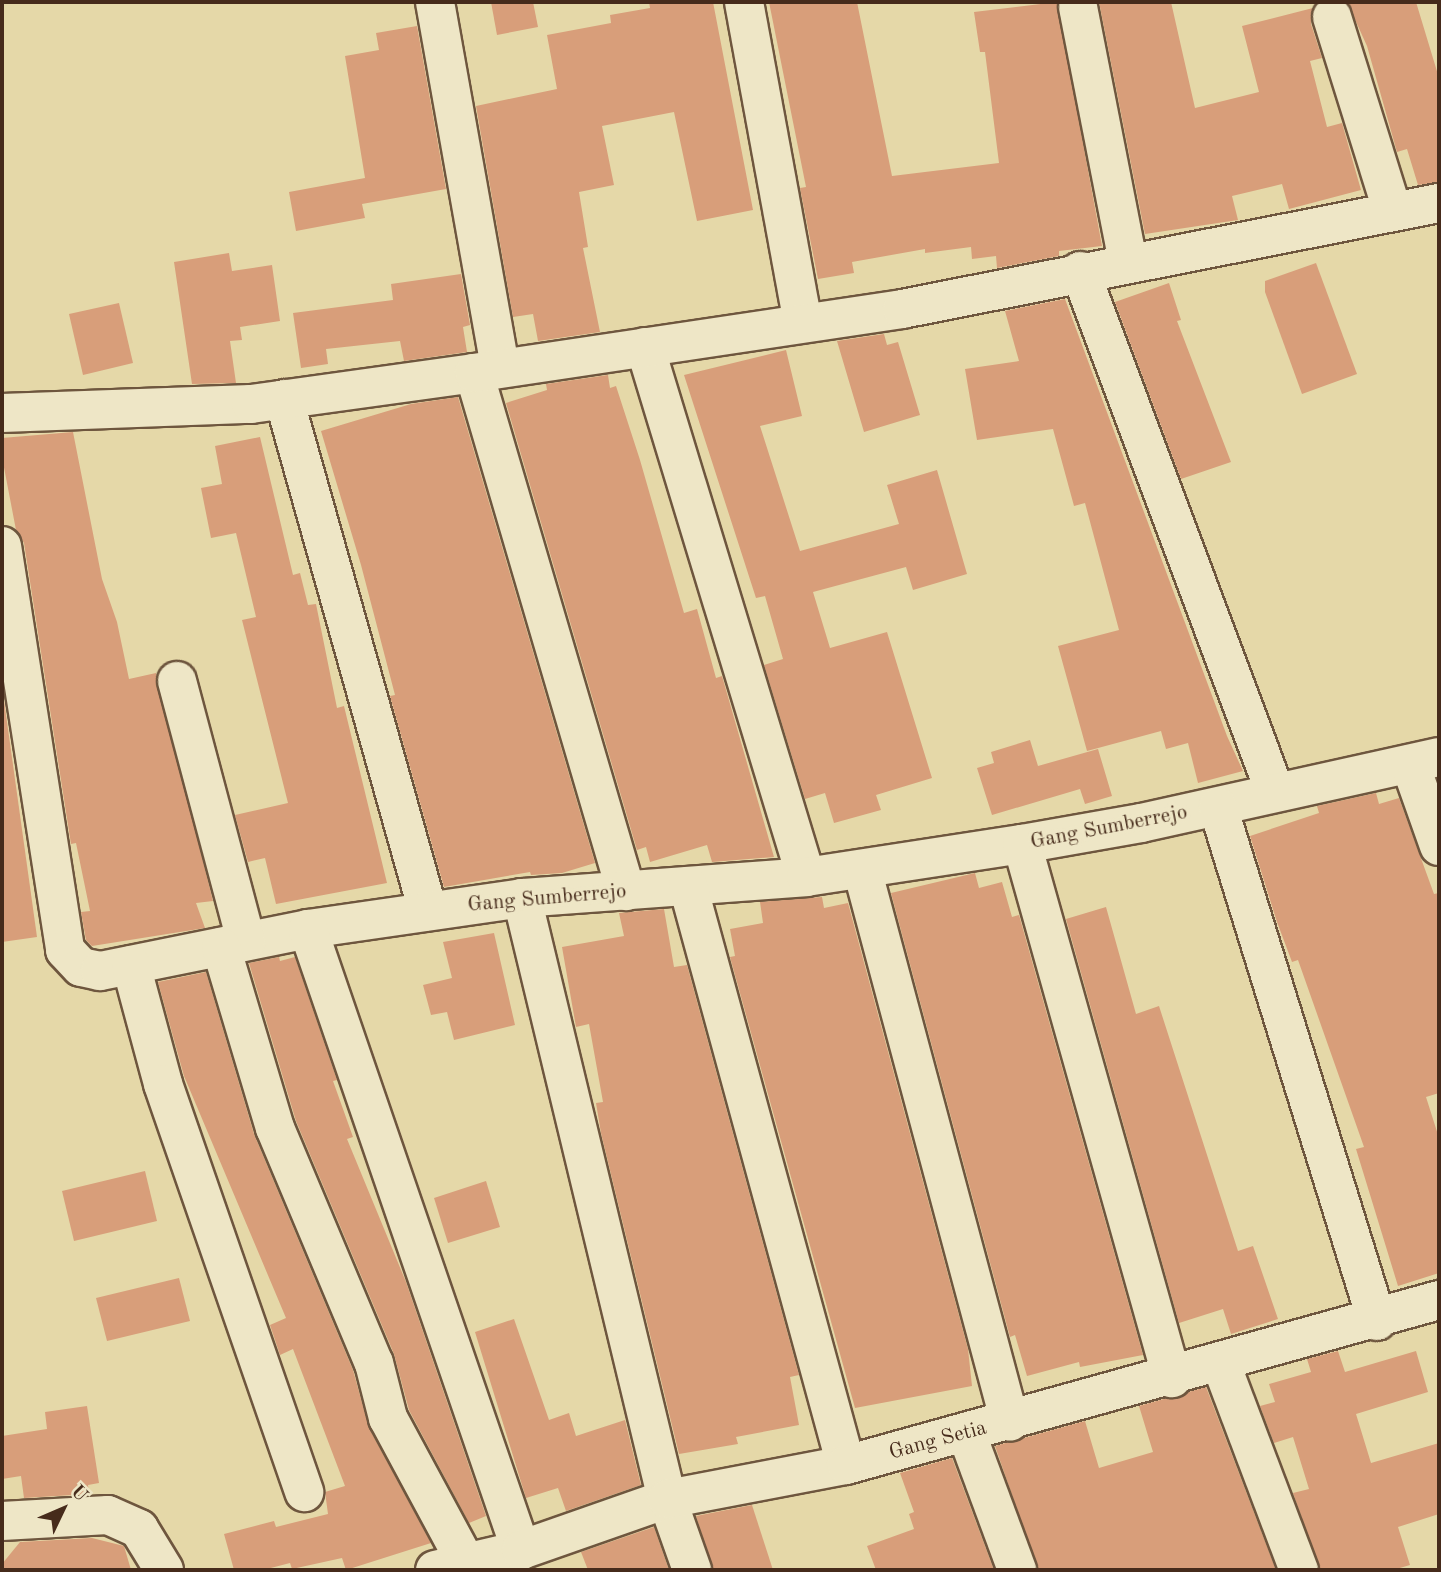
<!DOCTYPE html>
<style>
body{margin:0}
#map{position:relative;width:1441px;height:1572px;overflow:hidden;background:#e5d8a8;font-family:"Old Standard TT",serif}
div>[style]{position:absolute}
.building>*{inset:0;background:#d89e7a}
.roads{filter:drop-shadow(2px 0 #6e563e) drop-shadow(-2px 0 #6e563e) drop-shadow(0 2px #6e563e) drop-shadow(0 -2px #6e563e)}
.street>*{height:38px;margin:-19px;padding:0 19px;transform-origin:19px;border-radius:19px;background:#eee6c6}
span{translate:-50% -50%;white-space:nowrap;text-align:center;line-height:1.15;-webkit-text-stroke:7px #eee6c6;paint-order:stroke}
.street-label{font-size:21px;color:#462b1b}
.frame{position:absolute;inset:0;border:4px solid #462b1b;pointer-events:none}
.north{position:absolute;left:28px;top:1474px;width:70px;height:70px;-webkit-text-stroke:5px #eee6c6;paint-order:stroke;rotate:46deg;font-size:19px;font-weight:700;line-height:28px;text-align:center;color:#462b1b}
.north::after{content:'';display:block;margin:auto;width:24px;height:32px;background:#462b1b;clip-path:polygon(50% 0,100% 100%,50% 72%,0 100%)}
</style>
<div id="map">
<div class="building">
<div style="clip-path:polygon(491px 2px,533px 2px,538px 27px,497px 35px)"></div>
<div style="clip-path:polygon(649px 2px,713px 2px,753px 210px,697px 221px,674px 112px,602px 126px,614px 185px,579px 192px,588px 247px,583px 248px,600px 332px,538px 341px,533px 314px,513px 317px,476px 106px,557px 89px,547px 35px,611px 23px,610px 15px,650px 8px)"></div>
<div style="clip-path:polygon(769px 2px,857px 2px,892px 176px,999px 163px,985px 52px,980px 52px,974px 12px,1057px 2px,1102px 246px,1059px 251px,1059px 256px,997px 268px,996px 256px,972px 259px,971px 247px,925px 253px,925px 249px,852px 262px,854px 273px,818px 279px,800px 188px,806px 187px)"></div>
<div style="clip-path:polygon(1099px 2px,1171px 2px,1195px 108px,1259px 92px,1242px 26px,1313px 8px,1311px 24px,1322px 58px,1310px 61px,1327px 127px,1342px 123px,1361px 190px,1289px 209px,1282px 184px,1232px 196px,1238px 220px,1145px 234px)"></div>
<div style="clip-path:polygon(1347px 2px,1416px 2px,1439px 78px,1439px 182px,1418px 185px,1407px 149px,1397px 152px,1367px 46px)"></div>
<div style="clip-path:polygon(417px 26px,446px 189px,362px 204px,365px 218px,296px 231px,289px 192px,365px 178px,345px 56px,379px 50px,376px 33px)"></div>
<div style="clip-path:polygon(229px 253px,232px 271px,272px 265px,280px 321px,240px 327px,242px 340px,230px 341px,236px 383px,192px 384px,174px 262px)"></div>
<div style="clip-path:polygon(1316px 263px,1357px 374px,1302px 394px,1265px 292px,1265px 281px)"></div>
<div style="clip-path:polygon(461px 274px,470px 325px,463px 327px,467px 352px,404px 361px,400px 341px,326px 349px,328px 364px,301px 368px,293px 313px,393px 300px,391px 284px)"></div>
<div style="clip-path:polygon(1169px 283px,1181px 320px,1177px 321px,1231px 462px,1181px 479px,1115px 302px)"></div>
<div style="clip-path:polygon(1065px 299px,1227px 736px,1243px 771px,1198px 783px,1188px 743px,1166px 749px,1161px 731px,1087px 751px,1058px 646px,1119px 630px,1085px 503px,1074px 506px,1053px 429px,977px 440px,965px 369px,1019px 361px,1005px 311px)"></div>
<div style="clip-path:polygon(119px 303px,133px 363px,83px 375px,69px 314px)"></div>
<div style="clip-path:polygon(884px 334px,887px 345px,898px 342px,920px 415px,864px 432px,837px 341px)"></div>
<div style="clip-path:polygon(786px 350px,802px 416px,760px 426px,800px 551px,899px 524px,887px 485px,937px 470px,967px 574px,913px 590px,906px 567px,813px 592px,830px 648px,887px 632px,932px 778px,876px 795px,881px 810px,834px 823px,825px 793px,805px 799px,764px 665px,783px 659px,765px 596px,756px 598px,684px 375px)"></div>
<div style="clip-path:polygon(608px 375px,610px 388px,616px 386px,640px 460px,684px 613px,697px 609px,716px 678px,722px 676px,774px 857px,712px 862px,707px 845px,650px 862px,646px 847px,637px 850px,506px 403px,547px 390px,546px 384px)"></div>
<div style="clip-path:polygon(458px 397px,595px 863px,562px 873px,531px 875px,530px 872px,444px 887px,390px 696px,395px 695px,361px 565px,321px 431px,411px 404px)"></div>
<div style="clip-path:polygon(73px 432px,102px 579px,117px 622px,129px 679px,156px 673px,213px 901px,196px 903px,205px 928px,92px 946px,86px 940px,81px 912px,90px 911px,76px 843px,71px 844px,24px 543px,16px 530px,2px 457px,2px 438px)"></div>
<div style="clip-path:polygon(260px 437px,293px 575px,300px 573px,308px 605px,316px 604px,337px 708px,344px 706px,387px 883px,276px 904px,265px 858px,248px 862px,235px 815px,288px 803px,242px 620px,256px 617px,236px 533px,211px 538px,201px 488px,222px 484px,215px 446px)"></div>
<div style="clip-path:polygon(2px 686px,37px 937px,2px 942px)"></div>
<div style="clip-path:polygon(1030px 740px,1038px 766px,1098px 749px,1112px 796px,1085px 804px,1080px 789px,992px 815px,977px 768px,994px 763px,991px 752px)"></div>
<div style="clip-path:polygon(1376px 793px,1379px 804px,1399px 798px,1434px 894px,1439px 893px,1439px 1093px,1426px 1097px,1439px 1138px,1439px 1273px,1398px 1286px,1356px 1149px,1364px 1147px,1298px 960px,1292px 962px,1277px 922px,1250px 836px,1319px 813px,1317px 806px)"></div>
<div style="clip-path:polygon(975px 873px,979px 888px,1002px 882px,1012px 917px,1019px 915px,1143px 1355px,1080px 1367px,1079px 1362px,1027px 1376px,1015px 1335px,1010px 1337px,891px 893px)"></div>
<div style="clip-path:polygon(822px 897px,824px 908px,848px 903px,968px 1349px,972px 1386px,855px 1408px,730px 957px,735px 956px,730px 929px,763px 923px,760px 902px)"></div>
<div style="clip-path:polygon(1106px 907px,1136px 1014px,1159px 1006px,1238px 1251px,1253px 1246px,1278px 1319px,1231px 1334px,1223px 1309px,1179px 1323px,1066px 919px)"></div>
<div style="clip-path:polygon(664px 909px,674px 967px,687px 965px,799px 1375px,790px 1377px,799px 1425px,736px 1437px,738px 1444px,679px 1454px,601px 1133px,596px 1103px,603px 1102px,589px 1024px,576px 1027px,562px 947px,624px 936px,619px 913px)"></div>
<div style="clip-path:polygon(494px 933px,515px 1025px,454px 1040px,447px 1012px,431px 1015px,423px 985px,452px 978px,443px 942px)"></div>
<div style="clip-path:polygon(279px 957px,280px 961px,295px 957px,337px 1080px,333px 1081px,353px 1137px,347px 1139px,406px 1282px,486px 1516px,469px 1523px,409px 1410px,394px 1354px,296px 1121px,249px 963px)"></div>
<div style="clip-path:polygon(206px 972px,254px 1134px,353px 1370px,369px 1428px,431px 1543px,346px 1570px,342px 1558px,292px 1569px,290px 1563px,263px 1570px,234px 1570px,224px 1534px,274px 1521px,276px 1527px,328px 1514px,325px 1492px,345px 1486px,293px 1349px,280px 1355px,270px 1325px,286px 1318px,184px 1076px,158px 982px)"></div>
<div style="clip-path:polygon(145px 1171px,157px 1221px,74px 1241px,62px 1191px)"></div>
<div style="clip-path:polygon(486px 1181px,500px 1227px,448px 1243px,434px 1198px)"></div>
<div style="clip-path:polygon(179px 1278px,190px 1321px,107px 1341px,96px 1298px)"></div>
<div style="clip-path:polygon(514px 1319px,549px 1420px,569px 1413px,576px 1436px,625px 1420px,641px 1485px,566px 1511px,558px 1488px,526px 1498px,475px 1332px)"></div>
<div style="clip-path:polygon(1338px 1351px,1345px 1372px,1416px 1351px,1428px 1392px,1356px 1414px,1371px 1463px,1439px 1443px,1439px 1514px,1398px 1527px,1410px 1565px,1393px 1570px,1320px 1570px,1293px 1493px,1309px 1489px,1293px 1437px,1274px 1443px,1260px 1406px,1275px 1402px,1269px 1384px,1311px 1372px,1307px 1359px)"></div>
<div style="clip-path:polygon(1206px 1387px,1276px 1570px,1038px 1570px,995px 1446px,1085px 1421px,1099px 1468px,1153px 1452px,1139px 1406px)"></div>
<div style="clip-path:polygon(87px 1406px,99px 1483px,88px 1485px,89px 1494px,24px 1498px,21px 1476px,2px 1479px,2px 1436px,47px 1429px,45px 1412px)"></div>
<div style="clip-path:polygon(952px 1458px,994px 1570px,876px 1570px,867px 1546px,914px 1529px,909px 1514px,914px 1512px,900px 1473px)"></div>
<div style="clip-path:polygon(752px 1505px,773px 1570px,713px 1570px,696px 1516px)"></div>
<div style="clip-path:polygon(654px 1527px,669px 1570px,588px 1570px,581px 1552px)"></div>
<div style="clip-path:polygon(92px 1538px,124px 1546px,131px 1570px,2px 1570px,2px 1564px,20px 1542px)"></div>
</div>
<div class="roads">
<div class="street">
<div style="left:435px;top:2px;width:371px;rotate:79.9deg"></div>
<div style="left:744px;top:2px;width:326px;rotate:79.6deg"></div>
<div style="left:1078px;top:7px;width:259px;rotate:78.9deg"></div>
<div style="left:1332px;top:17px;width:202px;rotate:72.7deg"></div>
<div style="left:1080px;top:271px;width:556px;rotate:69.48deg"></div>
<div style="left:645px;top:347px;width:554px;rotate:73.1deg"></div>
<div style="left:474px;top:373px;width:540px;rotate:73.65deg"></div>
<div style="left:284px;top:399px;width:532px;rotate:74.29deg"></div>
<div style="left:2px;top:413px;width:249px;rotate:-2.1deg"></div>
<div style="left:251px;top:404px;width:225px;rotate:-7.9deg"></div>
<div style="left:474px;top:373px;width:433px;rotate:-8.5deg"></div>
<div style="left:902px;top:309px;width:547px;rotate:-11.17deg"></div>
<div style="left:2px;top:546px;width:409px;rotate:81.1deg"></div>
<div style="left:65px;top:950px;width:23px;rotate:47deg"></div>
<div style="left:81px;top:967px;width:19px;rotate:12deg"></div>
<div style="left:100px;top:971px;width:212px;rotate:-11.4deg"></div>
<div style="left:308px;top:929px;width:216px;rotate:-8.2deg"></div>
<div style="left:522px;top:898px;width:285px;rotate:-4.2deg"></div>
<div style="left:806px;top:877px;width:219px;rotate:-8.7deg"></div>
<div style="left:1022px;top:844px;width:121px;rotate:-10deg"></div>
<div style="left:1141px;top:823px;width:305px;rotate:-12.5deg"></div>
<div style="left:177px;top:681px;width:269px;rotate:75.1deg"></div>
<div style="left:1410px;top:764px;width:87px;rotate:70.5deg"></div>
<div style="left:1218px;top:807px;width:538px;rotate:72.81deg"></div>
<div style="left:1022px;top:844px;width:555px;rotate:74.31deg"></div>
<div style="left:862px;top:869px;width:572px;rotate:75.02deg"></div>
<div style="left:688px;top:886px;width:600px;rotate:74.74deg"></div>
<div style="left:522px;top:898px;width:618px;rotate:76.44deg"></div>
<div style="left:667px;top:1499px;width:75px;rotate:70.6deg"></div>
<div style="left:308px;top:929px;width:657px;rotate:71.07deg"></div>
<div style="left:221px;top:947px;width:189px;rotate:73.4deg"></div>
<div style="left:275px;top:1128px;width:255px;rotate:67.2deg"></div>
<div style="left:374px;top:1363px;width:57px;rotate:75.7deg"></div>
<div style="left:388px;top:1418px;width:173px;rotate:61.7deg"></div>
<div style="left:131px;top:965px;width:123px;rotate:74.9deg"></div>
<div style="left:163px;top:1084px;width:432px;rotate:70.9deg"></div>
<div style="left:1221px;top:1364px;width:220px;rotate:69.3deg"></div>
<div style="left:966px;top:1432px;width:147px;rotate:69.7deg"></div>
<div style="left:2px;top:1521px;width:106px;rotate:-3.2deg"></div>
<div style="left:108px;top:1515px;width:34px;rotate:24deg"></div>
<div style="left:139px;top:1529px;width:48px;rotate:58.6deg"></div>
<div style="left:435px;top:1570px;width:88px;rotate:-13.1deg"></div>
<div style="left:521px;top:1550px;width:155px;rotate:-19.3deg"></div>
<div style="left:667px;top:1499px;width:182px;rotate:-10.8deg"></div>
<div style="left:846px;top:1465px;width:616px;rotate:-15.55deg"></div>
</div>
</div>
<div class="street-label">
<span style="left:1109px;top:828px;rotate:-11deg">Gang Sumberrejo</span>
<span style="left:547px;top:899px;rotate:-5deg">Gang Sumberrejo</span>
<span style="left:938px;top:1441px;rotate:-15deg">Gang Setia</span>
</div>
<div class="frame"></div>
<div class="north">U</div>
</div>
